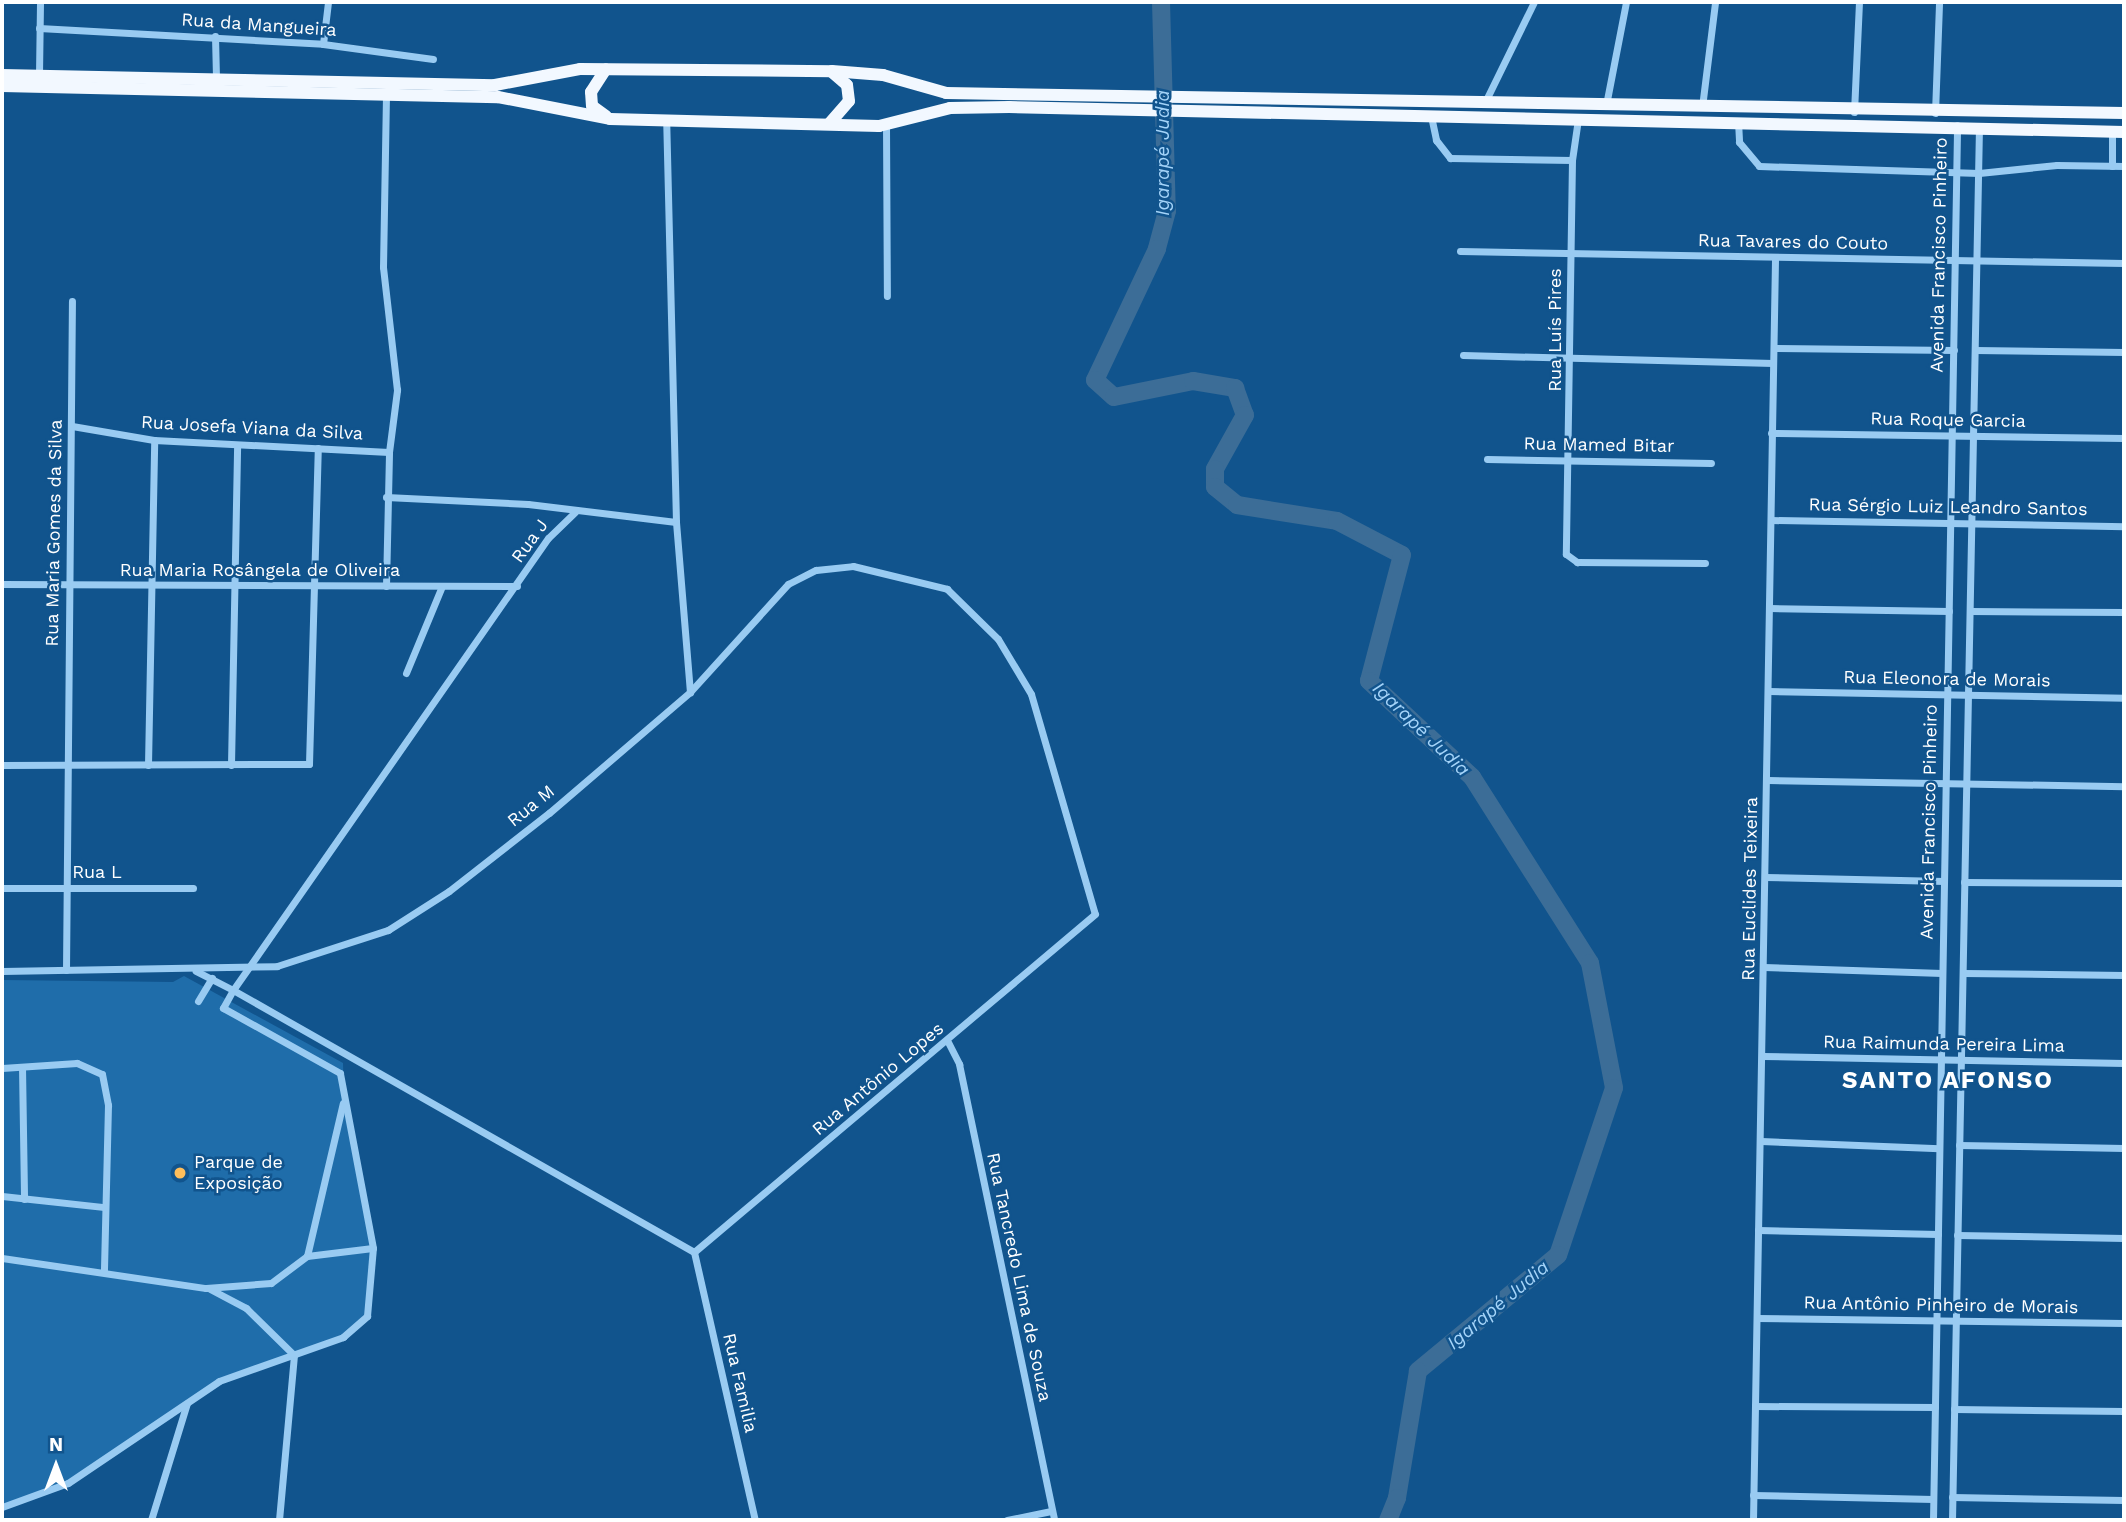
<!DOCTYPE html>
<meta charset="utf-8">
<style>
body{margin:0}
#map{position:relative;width:2126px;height:1522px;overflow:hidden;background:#11548d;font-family:"Work Sans",sans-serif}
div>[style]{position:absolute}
.green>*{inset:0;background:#1f6daa}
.river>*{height:18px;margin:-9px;padding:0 9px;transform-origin:9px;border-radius:9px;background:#3c6d97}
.minor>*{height:7px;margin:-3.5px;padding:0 3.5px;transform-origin:3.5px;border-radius:3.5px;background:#99cbf2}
.trunk>*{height:12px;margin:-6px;padding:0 6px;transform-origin:6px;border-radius:6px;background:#f2f8ff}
.dots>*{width:19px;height:19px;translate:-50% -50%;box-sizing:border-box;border:4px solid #11548d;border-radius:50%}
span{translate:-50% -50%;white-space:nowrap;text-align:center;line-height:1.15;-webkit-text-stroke:5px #11548d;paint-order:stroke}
.street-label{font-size:18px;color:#fff}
.poi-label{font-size:18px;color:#fff}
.left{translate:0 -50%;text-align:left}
.water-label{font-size:19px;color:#a5d4f9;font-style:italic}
.district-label{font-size:24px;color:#fff;font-weight:700;letter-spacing:2px}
.frame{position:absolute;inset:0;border:4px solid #fff;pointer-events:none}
.north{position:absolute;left:21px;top:1431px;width:70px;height:70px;-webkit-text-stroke:5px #11548d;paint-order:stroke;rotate:0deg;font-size:19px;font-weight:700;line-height:28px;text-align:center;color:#fff}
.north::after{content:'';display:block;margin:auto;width:24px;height:32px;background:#fff;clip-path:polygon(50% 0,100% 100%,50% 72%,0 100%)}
</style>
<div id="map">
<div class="green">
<div style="clip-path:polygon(184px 976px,343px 1063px,344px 1099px,373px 1248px,367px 1316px,352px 1332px,219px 1381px,68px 1483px,2px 1506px,2px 980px,173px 982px)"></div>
</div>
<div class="river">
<div style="left:1161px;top:2px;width:209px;rotate:88.4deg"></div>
<div style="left:1167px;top:211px;width:39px;rotate:105deg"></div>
<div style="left:1157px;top:249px;width:145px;rotate:115.3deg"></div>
<div style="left:1095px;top:380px;width:25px;rotate:42deg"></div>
<div style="left:1114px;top:397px;width:81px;rotate:-11.4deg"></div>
<div style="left:1193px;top:381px;width:43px;rotate:9.5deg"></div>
<div style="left:1235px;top:388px;width:29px;rotate:70deg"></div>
<div style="left:1245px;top:415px;width:62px;rotate:119.1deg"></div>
<div style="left:1215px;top:469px;width:18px;rotate:90deg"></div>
<div style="left:1215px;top:487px;width:28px;rotate:39deg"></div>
<div style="left:1237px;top:505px;width:101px;rotate:9.1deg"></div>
<div style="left:1337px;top:521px;width:73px;rotate:27.6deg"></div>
<div style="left:1402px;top:555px;width:130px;rotate:104.7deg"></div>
<div style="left:1369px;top:681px;width:141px;rotate:43deg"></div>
<div style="left:1472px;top:777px;width:220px;rotate:57.6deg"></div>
<div style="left:1590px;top:963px;width:127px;rotate:79.1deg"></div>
<div style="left:1614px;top:1088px;width:176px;rotate:108.5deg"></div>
<div style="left:1558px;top:1255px;width:182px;rotate:140.4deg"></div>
<div style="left:1418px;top:1371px;width:129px;rotate:99.4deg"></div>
<div style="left:1397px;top:1498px;width:24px;rotate:112deg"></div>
</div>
<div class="minor">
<div style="left:39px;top:28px;width:284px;rotate:3.2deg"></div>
<div style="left:323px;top:44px;width:111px;rotate:7.8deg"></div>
<div style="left:215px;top:36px;width:42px;rotate:88.6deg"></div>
<div style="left:323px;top:44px;width:42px;rotate:-83.2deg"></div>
<div style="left:39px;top:75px;width:73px;rotate:-89.2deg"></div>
<div style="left:1485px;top:102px;width:111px;rotate:-63.9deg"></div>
<div style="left:1606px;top:105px;width:105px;rotate:-79deg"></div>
<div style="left:1702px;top:107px;width:106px;rotate:-82.9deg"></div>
<div style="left:1854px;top:112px;width:110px;rotate:-87.4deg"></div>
<div style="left:1935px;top:113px;width:111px;rotate:-87.9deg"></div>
<div style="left:1431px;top:116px;width:25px;rotate:78deg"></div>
<div style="left:1436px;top:140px;width:23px;rotate:52deg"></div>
<div style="left:1450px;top:158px;width:122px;rotate:0.9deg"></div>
<div style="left:1578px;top:119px;width:41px;rotate:98.3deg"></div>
<div style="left:1572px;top:160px;width:394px;rotate:90.9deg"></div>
<div style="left:1566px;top:554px;width:14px;rotate:36deg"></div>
<div style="left:1577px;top:562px;width:128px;rotate:0.4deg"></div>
<div style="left:1738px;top:121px;width:21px;rotate:87deg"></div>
<div style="left:1739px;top:142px;width:31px;rotate:50deg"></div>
<div style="left:1759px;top:166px;width:220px;rotate:1.8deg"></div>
<div style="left:1979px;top:173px;width:78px;rotate:-5.9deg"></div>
<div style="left:2057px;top:165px;width:67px;rotate:0.9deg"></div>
<div style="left:886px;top:125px;width:171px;rotate:89.7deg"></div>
<div style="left:2112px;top:166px;width:34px;rotate:-90deg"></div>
<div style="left:1460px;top:251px;width:664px;rotate:1.04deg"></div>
<div style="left:1774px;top:348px;width:180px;rotate:0.6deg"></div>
<div style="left:1975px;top:350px;width:149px;rotate:0.8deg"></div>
<div style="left:1463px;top:355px;width:310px;rotate:1.5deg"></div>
<div style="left:72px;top:426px;width:83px;rotate:9.7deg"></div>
<div style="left:154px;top:440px;width:235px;rotate:2.9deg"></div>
<div style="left:1771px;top:433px;width:353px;rotate:0.8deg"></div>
<div style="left:1487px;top:459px;width:224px;rotate:1deg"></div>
<div style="left:386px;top:497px;width:142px;rotate:2.8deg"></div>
<div style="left:528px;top:504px;width:149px;rotate:6.9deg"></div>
<div style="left:676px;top:522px;width:402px;rotate:-91.4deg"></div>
<div style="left:575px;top:512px;width:37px;rotate:136deg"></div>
<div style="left:548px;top:538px;width:551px;rotate:124.87deg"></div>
<div style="left:233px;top:990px;width:530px;rotate:29.61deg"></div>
<div style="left:1771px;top:520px;width:353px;rotate:1deg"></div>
<div style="left:676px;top:522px;width:171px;rotate:85.3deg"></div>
<div style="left:2px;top:584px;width:515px;rotate:0.22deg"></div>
<div style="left:386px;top:586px;width:134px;rotate:-88.7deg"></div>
<div style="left:389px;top:452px;width:63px;rotate:-82.6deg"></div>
<div style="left:397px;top:390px;width:124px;rotate:-96.5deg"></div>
<div style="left:383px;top:267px;width:174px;rotate:-89deg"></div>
<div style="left:1770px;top:608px;width:179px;rotate:1deg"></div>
<div style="left:1970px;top:611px;width:154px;rotate:0.4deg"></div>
<div style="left:406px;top:673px;width:94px;rotate:-67.5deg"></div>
<div style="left:1769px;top:691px;width:355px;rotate:1.1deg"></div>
<div style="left:2px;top:765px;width:307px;rotate:-0.2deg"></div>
<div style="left:309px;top:764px;width:316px;rotate:-88.4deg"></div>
<div style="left:148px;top:765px;width:325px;rotate:-88.9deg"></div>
<div style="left:231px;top:765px;width:320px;rotate:-88.9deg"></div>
<div style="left:1768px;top:780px;width:356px;rotate:1deg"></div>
<div style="left:1765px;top:877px;width:179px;rotate:1.3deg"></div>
<div style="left:1964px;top:882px;width:160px;rotate:0.4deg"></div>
<div style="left:2px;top:888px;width:191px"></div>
<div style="left:1764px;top:967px;width:178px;rotate:1.9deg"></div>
<div style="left:66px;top:970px;width:669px;rotate:-89.49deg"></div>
<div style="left:2px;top:971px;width:275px;rotate:-1deg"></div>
<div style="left:277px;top:966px;width:117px;rotate:-18deg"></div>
<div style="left:388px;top:930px;width:72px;rotate:-32.6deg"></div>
<div style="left:449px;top:891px;width:127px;rotate:-38deg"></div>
<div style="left:549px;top:813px;width:186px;rotate:-40.6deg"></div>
<div style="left:690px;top:692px;width:146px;rotate:-47.8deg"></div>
<div style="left:788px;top:584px;width:31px;rotate:-27deg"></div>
<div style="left:816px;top:570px;width:37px;rotate:-6deg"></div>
<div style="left:853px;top:566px;width:97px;rotate:13.7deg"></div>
<div style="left:947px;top:589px;width:71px;rotate:44.4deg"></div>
<div style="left:998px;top:639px;width:64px;rotate:59deg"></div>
<div style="left:1031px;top:694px;width:229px;rotate:73.8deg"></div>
<div style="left:1095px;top:914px;width:524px;rotate:139.87deg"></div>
<div style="left:1963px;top:973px;width:161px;rotate:0.7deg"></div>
<div style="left:198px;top:1001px;width:27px;rotate:-59deg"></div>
<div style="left:948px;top:1042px;width:25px;rotate:63deg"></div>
<div style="left:959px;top:1064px;width:466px;rotate:78.2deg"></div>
<div style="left:1763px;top:1056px;width:361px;rotate:1.1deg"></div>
<div style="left:22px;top:1067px;width:132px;rotate:89.1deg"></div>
<div style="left:2px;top:1068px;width:75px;rotate:-3.8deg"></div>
<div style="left:77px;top:1063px;width:27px;rotate:24deg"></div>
<div style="left:102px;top:1074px;width:32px;rotate:79deg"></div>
<div style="left:108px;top:1105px;width:166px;rotate:91.4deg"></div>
<div style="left:1761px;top:1141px;width:178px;rotate:2.3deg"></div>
<div style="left:1959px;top:1145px;width:165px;rotate:1deg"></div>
<div style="left:2px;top:1196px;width:103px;rotate:6.2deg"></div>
<div style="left:1758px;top:1230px;width:180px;rotate:1.3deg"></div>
<div style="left:1957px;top:1235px;width:167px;rotate:1deg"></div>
<div style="left:694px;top:1252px;width:275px;rotate:77.2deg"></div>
<div style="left:307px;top:1256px;width:66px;rotate:-6.9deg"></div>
<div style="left:2px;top:1258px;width:206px;rotate:8.4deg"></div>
<div style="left:206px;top:1288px;width:65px;rotate:-4.4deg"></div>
<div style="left:271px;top:1283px;width:45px;rotate:-36.9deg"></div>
<div style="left:307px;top:1256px;width:157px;rotate:-76.8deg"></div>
<div style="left:210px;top:1289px;width:41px;rotate:27.8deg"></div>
<div style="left:246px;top:1308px;width:67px;rotate:44.4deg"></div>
<div style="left:294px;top:1355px;width:166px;rotate:95.2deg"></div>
<div style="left:1757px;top:1318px;width:367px;rotate:0.8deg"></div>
<div style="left:1755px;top:1406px;width:180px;rotate:0.3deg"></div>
<div style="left:1954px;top:1409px;width:170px;rotate:0.7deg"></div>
<div style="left:1753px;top:1495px;width:180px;rotate:1.3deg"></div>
<div style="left:1952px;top:1497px;width:172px;rotate:1deg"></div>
<div style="left:2px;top:1507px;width:70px;rotate:-20deg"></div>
<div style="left:68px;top:1483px;width:182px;rotate:-34deg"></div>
<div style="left:219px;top:1381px;width:132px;rotate:-19.5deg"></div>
<div style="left:343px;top:1337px;width:32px;rotate:-41deg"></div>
<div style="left:367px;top:1316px;width:68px;rotate:-85deg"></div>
<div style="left:373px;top:1248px;width:178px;rotate:-100.7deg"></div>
<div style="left:340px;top:1073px;width:134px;rotate:-150.9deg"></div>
<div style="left:223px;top:1008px;width:21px;rotate:-61deg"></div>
<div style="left:233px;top:990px;width:42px;rotate:-152.8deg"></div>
<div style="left:151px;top:1520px;width:122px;rotate:-72.9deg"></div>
<div style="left:1007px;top:1520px;width:45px;rotate:-11.6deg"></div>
<div style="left:1753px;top:1520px;width:1262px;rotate:-89deg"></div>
<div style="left:1933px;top:1520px;width:1395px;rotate:-89.01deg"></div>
<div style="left:1952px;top:1520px;width:1392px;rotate:-88.89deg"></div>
</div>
<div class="trunk">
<div style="left:2px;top:75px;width:493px;rotate:1.2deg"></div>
<div style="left:495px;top:85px;width:86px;rotate:-10.7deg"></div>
<div style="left:580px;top:69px;width:252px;rotate:0.5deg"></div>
<div style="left:832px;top:71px;width:51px;rotate:4.5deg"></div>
<div style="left:883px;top:75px;width:66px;rotate:15.9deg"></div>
<div style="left:946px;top:93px;width:1178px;rotate:0.97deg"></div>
<div style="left:2px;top:86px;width:496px;rotate:1.3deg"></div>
<div style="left:498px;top:97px;width:114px;rotate:11.1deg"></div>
<div style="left:610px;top:119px;width:269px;rotate:1.5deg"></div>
<div style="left:879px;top:126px;width:73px;rotate:-14.2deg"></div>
<div style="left:950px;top:108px;width:59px;rotate:-1deg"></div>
<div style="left:1009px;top:107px;width:1115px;rotate:1.28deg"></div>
<div style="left:606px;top:116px;width:17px;rotate:-144deg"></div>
<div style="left:592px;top:106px;width:14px;rotate:-94deg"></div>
<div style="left:591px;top:92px;width:27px;rotate:-57deg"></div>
<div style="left:829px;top:124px;width:30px;rotate:-49deg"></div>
<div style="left:849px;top:101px;width:16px;rotate:-97deg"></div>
<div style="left:847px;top:85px;width:20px;rotate:-139deg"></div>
</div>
<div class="dots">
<div style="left:180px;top:1173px;background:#ffbe5a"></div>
</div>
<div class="street-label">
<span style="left:259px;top:25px;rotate:4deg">Rua da Mangueira</span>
<span style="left:1793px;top:242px;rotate:1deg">Rua Tavares do Couto</span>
<span style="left:1939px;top:255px;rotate:-89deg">Avenida Francisco Pinheiro</span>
<span style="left:1555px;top:330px;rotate:-90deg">Rua Luís Pires</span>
<span style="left:1948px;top:420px;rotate:1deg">Rua Roque Garcia</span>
<span style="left:252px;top:428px;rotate:3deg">Rua Josefa Viana da Silva</span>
<span style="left:1599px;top:445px;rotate:1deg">Rua Mamed Bitar</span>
<span style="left:1948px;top:507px;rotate:1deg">Rua Sérgio Luiz Leandro Santos</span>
<span style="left:54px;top:533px;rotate:-89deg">Rua Maria Gomes da Silva</span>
<span style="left:530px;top:541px;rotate:-54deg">Rua J</span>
<span style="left:260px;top:570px">Rua Maria Rosângela de Oliveira</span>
<span style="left:1947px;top:679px;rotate:1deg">Rua Eleonora de Morais</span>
<span style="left:531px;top:806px;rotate:-39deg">Rua M</span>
<span style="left:1929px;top:822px;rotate:-89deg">Avenida Francisco Pinheiro</span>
<span style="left:97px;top:872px">Rua L</span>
<span style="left:1750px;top:889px;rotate:-89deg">Rua Euclides Teixeira</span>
<span style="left:1944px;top:1044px;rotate:1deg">Rua Raimunda Pereira Lima</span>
<span style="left:878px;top:1079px;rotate:-40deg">Rua Antônio Lopes</span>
<span style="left:1019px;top:1277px;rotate:78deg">Rua Tancredo Lima de Souza</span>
<span style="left:1941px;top:1305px;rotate:1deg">Rua Antônio Pinheiro de Morais</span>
<span style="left:740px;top:1383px;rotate:77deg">Rua Familia</span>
</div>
<div class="poi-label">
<span class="left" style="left:194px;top:1173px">Parque de<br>Exposição</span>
</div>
<div class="water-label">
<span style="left:1163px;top:153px;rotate:-90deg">Igarapé Judia</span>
<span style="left:1421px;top:729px;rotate:44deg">Igarapé Judia</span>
<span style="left:1498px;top:1305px;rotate:-40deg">Igarapé Judia</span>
</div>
<div class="district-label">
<span style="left:1948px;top:1081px">SANTO AFONSO</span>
</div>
<div class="frame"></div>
<div class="north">N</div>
</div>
